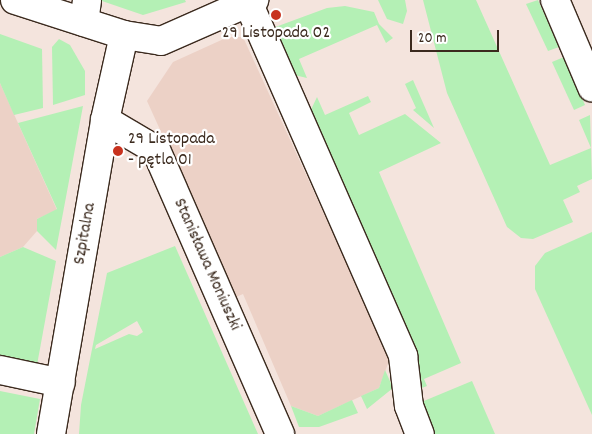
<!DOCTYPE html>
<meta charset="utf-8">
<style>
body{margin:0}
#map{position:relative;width:592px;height:434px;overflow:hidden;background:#f4e4dd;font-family:Dekko,sans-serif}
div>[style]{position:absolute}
.built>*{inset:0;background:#ecd1c6}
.green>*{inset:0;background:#b4f0b5}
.roads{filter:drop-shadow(1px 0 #3b2a1e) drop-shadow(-1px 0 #3b2a1e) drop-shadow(0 1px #3b2a1e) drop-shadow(0 -1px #3b2a1e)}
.minor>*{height:28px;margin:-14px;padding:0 14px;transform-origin:14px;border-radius:14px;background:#fff}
.dots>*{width:14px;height:14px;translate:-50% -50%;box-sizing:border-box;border:2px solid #fff;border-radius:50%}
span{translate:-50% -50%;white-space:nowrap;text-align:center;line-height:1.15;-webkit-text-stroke:4.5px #fff;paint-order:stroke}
.poi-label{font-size:18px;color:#3b2a1e}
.left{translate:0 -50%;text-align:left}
.street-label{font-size:18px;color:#3b2a1e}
.scale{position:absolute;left:410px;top:30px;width:89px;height:22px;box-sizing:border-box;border:2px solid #3b2a1e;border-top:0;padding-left:6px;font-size:15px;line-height:18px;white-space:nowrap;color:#3b2a1e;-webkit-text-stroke:4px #fff;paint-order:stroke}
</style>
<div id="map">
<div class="built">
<div style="clip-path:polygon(228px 37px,243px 37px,390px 358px,379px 388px,318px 416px,291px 406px,243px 294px,236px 297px,147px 101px,173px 62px)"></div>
<div style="clip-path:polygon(0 83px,57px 210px,37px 219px,37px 231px,23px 247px,0 257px)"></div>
</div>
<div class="green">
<div style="clip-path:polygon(99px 0,185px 0,186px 2px,143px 15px)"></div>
<div style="clip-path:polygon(378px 0,405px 0,407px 11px,403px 24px,387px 19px)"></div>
<div style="clip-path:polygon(423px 0,476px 0,550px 165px,591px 148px,579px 120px,590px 115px,592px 179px,577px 186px,580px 192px,563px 200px,573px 222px,533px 239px,521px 238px,507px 227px,447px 93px)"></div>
<div style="clip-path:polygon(538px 0,559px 47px,548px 51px,526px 4px)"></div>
<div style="clip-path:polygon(345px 6px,374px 12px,379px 24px,393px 38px,386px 43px,377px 25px,299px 59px,307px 78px,290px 74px,270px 29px,327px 8px)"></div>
<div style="clip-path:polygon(0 34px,42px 49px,43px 108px,14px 115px,0 83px)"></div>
<div style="clip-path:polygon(59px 39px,70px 45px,85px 71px,85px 95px,53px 105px,52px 47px)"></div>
<div style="clip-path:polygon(564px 57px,585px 105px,574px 110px,552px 62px)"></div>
<div style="clip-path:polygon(413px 80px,434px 128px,413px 110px,416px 108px,405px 84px)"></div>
<div style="clip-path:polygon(368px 96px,371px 102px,349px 113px,359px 135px,405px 114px,441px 143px,379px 172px,461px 363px,424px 379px,427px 386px,419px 389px,308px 116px,317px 97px,325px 115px)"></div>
<div style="clip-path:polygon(83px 106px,63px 213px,56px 250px,37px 231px,37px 219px,57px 209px,18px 123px)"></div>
<div style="clip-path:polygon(592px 232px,592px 415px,535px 289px,535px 266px,545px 253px)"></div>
<div style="clip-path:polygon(evenodd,175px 246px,258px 434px,79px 434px,81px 405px,107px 273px,175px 246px,137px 321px,143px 332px,137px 336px,129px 334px,95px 349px,96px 345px,137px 321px)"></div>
<div style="clip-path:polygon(23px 247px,56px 261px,37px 365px,0 358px,0 257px)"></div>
<div style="clip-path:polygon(385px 370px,393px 388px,367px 409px,361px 396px,379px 388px)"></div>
<div style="clip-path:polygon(472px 381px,495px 434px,431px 434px,419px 403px)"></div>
<div style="clip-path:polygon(0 391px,40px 399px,34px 434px,0 434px)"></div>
<div style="clip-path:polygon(352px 400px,358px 413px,319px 427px,299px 427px,291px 406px,318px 416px)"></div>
</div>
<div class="roads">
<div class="minor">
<div style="left:15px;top:0;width:114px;rotate:17.8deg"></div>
<div style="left:124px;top:35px;width:37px;rotate:9deg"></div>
<div style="left:161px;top:41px;width:102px;rotate:-23.8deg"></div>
<div style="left:247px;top:0;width:389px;rotate:66.3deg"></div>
<div style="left:403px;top:356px;width:50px;rotate:83.2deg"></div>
<div style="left:409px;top:406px;width:30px;rotate:69deg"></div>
<div style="left:555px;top:0;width:95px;rotate:67deg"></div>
<div style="left:84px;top:22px;width:22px;rotate:-82deg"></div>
<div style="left:105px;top:120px;width:59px;rotate:30.5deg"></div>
<div style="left:156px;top:150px;width:310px;rotate:66.4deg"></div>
<div style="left:0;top:370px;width:62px;rotate:12deg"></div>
<div style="left:51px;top:434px;width:319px;rotate:-80.2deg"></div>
<div style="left:105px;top:120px;width:87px;rotate:-77.4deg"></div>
</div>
</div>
<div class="dots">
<div style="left:276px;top:15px;background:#c8321e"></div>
<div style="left:118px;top:151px;background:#c8321e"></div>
</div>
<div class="poi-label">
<span style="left:276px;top:34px">29 Listopada 02</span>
<span class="left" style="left:128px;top:151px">29 Listopada<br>- pętla 01</span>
</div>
<div class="street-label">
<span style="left:86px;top:234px;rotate:-80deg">Szpitalna</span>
<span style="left:206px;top:265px;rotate:66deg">Stanisława Moniuszki</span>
</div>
<div class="scale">20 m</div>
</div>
